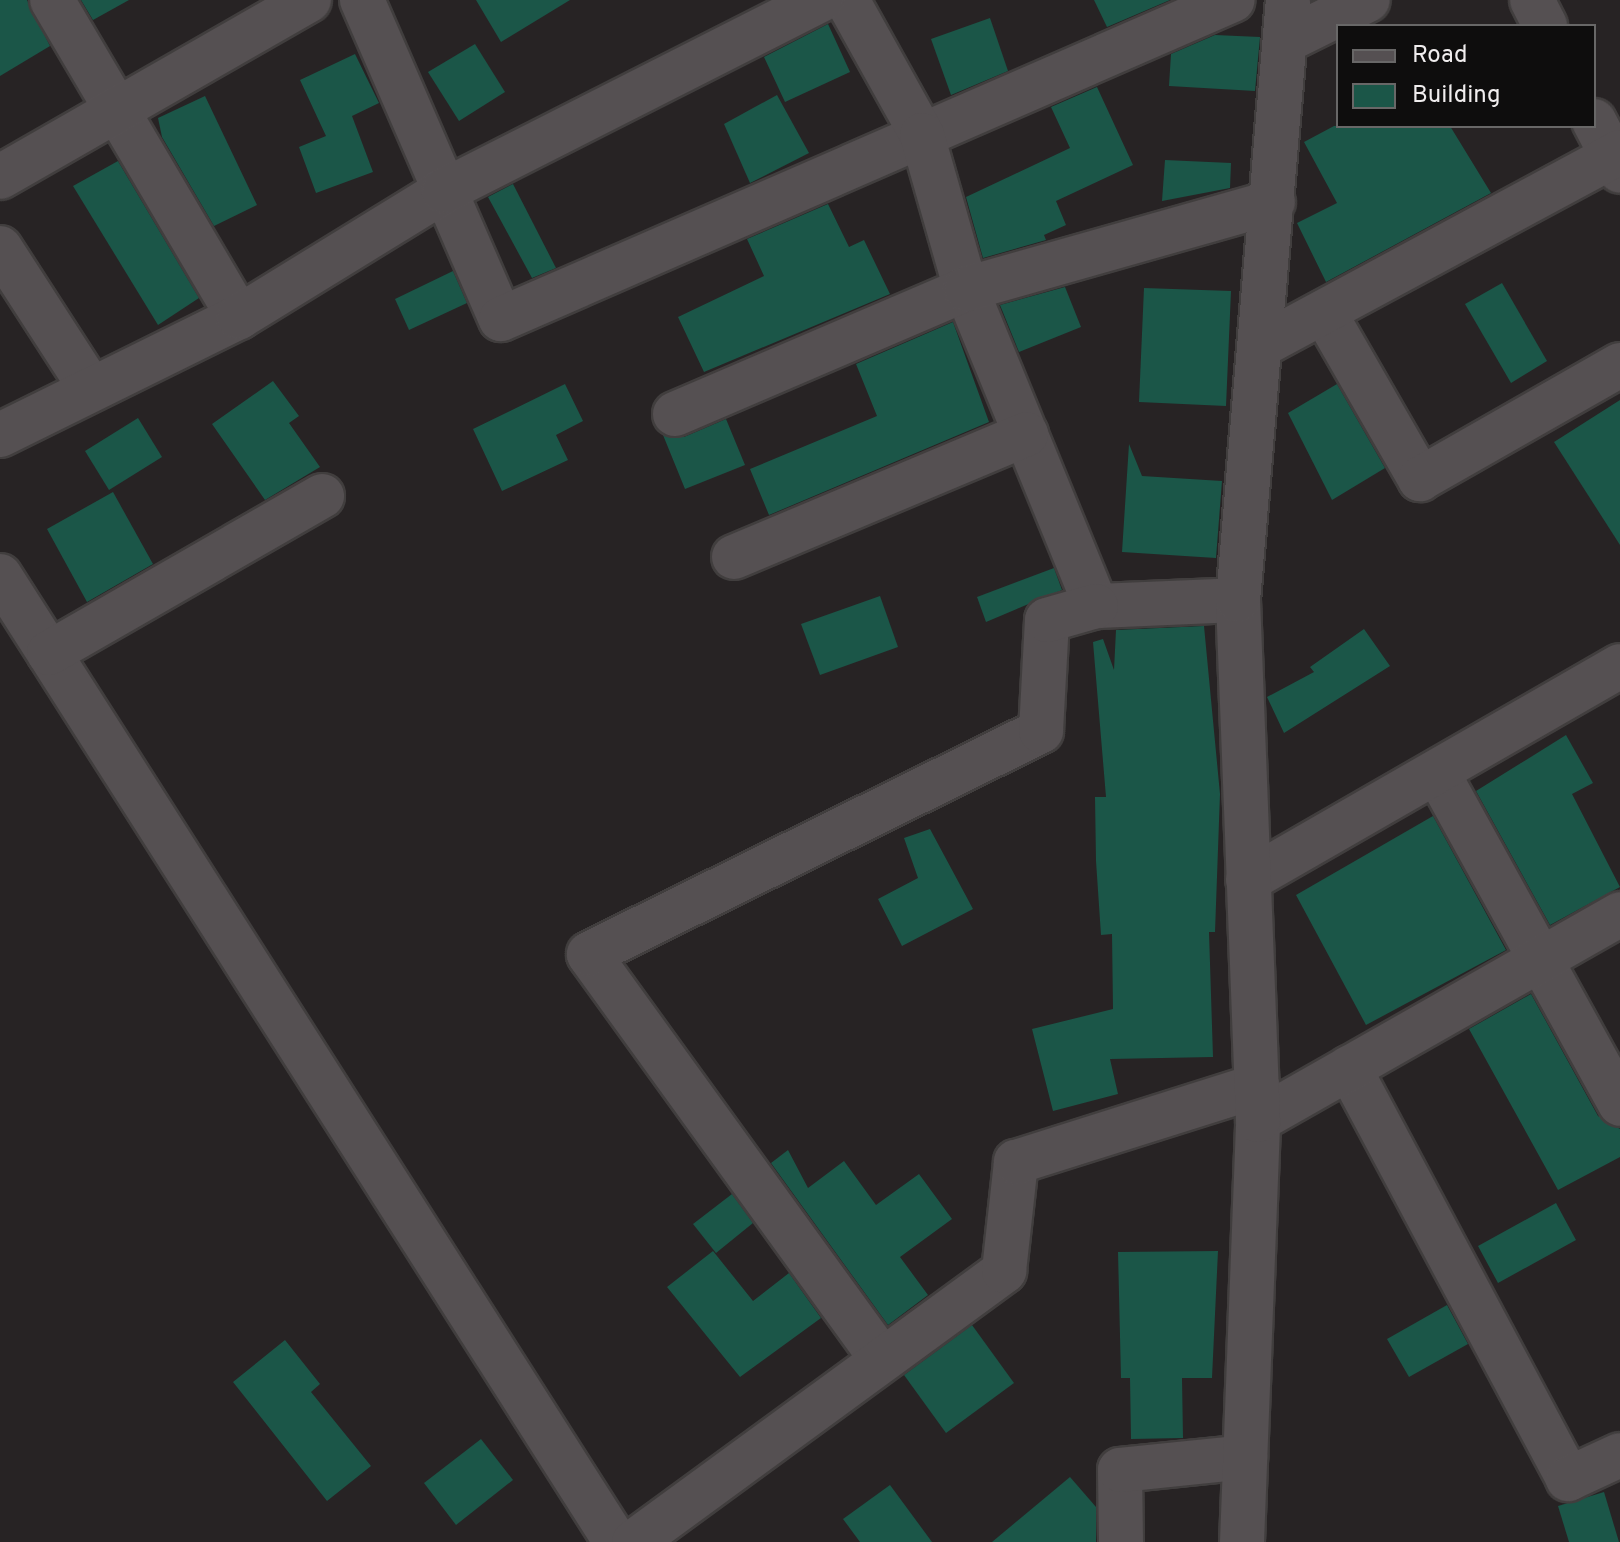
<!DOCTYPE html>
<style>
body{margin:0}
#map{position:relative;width:1620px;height:1542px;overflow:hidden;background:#272324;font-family:Overpass,sans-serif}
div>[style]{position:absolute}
.building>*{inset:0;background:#1b5648}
.roads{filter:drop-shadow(2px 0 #413e3e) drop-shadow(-2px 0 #413e3e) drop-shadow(0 2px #413e3e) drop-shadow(0 -2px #413e3e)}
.minor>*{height:44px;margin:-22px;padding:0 22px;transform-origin:22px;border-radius:22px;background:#555052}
span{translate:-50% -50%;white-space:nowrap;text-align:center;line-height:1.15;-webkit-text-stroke:6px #0e0d0d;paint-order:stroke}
.legend{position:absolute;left:1336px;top:24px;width:260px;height:104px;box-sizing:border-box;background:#0e0d0d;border:2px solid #686767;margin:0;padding:10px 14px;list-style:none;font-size:24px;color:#f0edee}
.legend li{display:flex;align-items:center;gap:16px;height:40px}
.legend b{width:40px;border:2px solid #686767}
</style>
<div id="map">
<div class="building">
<div style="clip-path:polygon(0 0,27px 0,50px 46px,0 76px)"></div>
<div style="clip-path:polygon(81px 0,129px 0,93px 20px)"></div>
<div style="clip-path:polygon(476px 0,570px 0,501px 42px)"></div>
<div style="clip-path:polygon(1094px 0,1170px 0,1107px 27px)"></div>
<div style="clip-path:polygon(990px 18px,1008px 71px,951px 95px,931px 39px)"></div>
<div style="clip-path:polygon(828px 24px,850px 72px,785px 102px,764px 57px)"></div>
<div style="clip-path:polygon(1215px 35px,1260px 37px,1255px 91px,1169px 86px,1171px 54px)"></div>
<div style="clip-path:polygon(475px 44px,505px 92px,459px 121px,428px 72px)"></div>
<div style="clip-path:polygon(355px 54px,379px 103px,352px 116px,373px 172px,316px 193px,299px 147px,326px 136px,300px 80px)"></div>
<div style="clip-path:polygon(1097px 87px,1133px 165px,1056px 201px,1066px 225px,1044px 235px,1046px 240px,983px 258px,966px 197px,1070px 148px,1051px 107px)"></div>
<div style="clip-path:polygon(777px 95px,809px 153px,750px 183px,724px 124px)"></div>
<div style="clip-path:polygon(205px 96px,257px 205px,214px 226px,162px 137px,158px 118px)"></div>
<div style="clip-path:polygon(1334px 126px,1450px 126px,1491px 193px,1326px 282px,1297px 223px,1337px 203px,1304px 142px)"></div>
<div style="clip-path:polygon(1165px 160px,1231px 163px,1230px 188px,1162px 201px)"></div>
<div style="clip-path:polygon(118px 161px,199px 298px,158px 325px,73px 186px)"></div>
<div style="clip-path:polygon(513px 184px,556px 268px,532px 278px,488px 197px)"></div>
<div style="clip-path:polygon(828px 204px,849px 247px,864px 240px,890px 294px,704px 372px,678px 317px,764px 276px,747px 239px)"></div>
<div style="clip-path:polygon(453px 271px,467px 303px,409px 330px,395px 299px)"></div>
<div style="clip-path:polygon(1502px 283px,1547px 361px,1511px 383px,1465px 304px)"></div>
<div style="clip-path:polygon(1065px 287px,1081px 327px,1019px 352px,1000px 305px)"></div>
<div style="clip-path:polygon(1144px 288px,1231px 291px,1226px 406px,1139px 402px)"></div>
<div style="clip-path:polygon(953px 322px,989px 422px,769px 515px,750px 469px,877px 416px,856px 364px)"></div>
<div style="clip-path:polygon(273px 381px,299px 416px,289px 423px,320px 467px,265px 500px,212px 424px)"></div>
<div style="clip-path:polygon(565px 384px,583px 421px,556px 435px,568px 460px,502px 491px,473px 429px)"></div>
<div style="clip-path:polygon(1337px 384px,1385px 468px,1332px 500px,1288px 413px)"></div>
<div style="clip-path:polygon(1620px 400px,1620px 545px,1554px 442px)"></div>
<div style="clip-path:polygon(138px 418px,162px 457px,109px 490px,85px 451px)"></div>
<div style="clip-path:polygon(726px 419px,745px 465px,685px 489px,663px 435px,684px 437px)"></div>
<div style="clip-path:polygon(1129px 444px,1142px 476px,1222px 481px,1216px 558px,1122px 552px)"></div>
<div style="clip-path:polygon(113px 492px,153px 564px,87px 602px,47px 529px)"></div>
<div style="clip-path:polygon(1054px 568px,1062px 590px,986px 622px,977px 597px)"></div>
<div style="clip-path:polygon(880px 596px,898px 647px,820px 675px,801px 624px)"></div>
<div style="clip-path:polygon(1204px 626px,1220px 794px,1215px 932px,1209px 932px,1213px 1057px,1110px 1059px,1118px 1094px,1053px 1111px,1032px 1029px,1113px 1009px,1112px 934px,1101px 935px,1096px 861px,1095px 797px,1106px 797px,1093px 642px,1103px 639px,1114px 670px,1116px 630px)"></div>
<div style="clip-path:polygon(1364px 629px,1390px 666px,1284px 733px,1267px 697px,1314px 672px,1310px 667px)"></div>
<div style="clip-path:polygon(1566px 735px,1593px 783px,1572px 794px,1620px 887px,1550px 925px,1476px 791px)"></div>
<div style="clip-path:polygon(1433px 816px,1506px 950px,1366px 1025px,1296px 895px)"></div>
<div style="clip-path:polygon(930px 829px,973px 909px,902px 946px,878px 899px,918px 878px,904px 838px)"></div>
<div style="clip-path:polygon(1531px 994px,1598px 1116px,1620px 1129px,1620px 1157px,1558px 1190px,1469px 1029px)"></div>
<div style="clip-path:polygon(788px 1150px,808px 1188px,844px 1161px,876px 1205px,919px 1174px,952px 1219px,900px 1257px,928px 1295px,888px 1325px,771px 1163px)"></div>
<div style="clip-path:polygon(732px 1194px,753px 1223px,716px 1253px,693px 1224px)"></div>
<div style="clip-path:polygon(1556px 1203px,1576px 1240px,1498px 1283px,1478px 1246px)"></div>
<div style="clip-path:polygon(713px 1251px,753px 1301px,789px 1273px,821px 1318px,740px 1377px,667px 1287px)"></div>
<div style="clip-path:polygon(1218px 1251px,1212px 1378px,1182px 1378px,1183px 1438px,1131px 1439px,1130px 1378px,1121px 1378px,1118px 1252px)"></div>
<div style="clip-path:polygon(1447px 1305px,1468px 1344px,1409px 1377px,1387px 1339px)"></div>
<div style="clip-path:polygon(972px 1325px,1014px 1383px,946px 1433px,904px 1375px)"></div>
<div style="clip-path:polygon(285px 1340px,320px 1384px,311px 1392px,371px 1466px,327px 1501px,233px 1382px)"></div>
<div style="clip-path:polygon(481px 1439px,513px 1480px,456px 1525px,424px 1483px)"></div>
<div style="clip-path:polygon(1070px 1477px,1096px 1507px,1096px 1542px,992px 1542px)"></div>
<div style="clip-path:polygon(890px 1485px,932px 1542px,860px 1542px,843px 1519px)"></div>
<div style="clip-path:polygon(1604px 1492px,1619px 1542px,1569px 1542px,1558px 1506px)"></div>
</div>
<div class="roads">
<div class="minor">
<div style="left:52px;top:0;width:368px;rotate:59.5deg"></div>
<div style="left:362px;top:0;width:348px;rotate:66.5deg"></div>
<div style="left:501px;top:319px;width:798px;rotate:-23.55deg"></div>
<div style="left:847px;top:0;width:154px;rotate:60.9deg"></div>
<div style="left:922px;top:135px;width:160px;rotate:74.1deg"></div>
<div style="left:966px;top:289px;width:343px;rotate:67.7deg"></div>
<div style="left:1096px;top:606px;width:142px;rotate:-2.4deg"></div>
<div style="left:1532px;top:0;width:29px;rotate:63deg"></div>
<div style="left:1287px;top:40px;width:90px;rotate:-26.3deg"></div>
<div style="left:1594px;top:121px;width:56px;rotate:62.5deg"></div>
<div style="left:0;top:177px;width:356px;rotate:-29.8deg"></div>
<div style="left:0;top:248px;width:166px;rotate:57.1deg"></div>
<div style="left:1324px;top:312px;width:193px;rotate:60.1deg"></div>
<div style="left:1420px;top:479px;width:230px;rotate:-29.7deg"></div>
<div style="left:1260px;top:346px;width:409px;rotate:-28.3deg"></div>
<div style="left:675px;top:414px;width:317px;rotate:-23.2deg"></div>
<div style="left:966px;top:289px;width:319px;rotate:-15.8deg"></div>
<div style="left:0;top:435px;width:267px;rotate:-26.3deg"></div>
<div style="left:239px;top:317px;width:241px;rotate:-31.6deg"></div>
<div style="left:444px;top:191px;width:423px;rotate:-26.9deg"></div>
<div style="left:734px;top:557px;width:317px;rotate:-22.8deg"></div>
<div style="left:0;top:576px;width:1146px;rotate:57.48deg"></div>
<div style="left:49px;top:653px;width:315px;rotate:-29.9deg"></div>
<div style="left:1437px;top:772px;width:379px;rotate:61.1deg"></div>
<div style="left:1248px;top:880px;width:429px;rotate:-29.9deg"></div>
<div style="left:1349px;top:1068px;width:466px;rotate:61.9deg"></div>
<div style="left:1568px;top:1479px;width:57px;rotate:-24.8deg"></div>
<div style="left:1258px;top:1120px;width:417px;rotate:-29.6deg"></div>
<div style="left:881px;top:1358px;width:498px;rotate:-125.9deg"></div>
<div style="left:589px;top:954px;width:504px;rotate:-26.26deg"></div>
<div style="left:1041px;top:731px;width:111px;rotate:-86.9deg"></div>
<div style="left:1047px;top:620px;width:51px;rotate:-15.9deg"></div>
<div style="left:634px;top:1542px;width:459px;rotate:-36.2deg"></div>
<div style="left:1004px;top:1271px;width:110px;rotate:-83.7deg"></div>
<div style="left:1016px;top:1162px;width:253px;rotate:-17.5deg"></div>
<div style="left:1121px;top:1542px;width:72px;rotate:-90.8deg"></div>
<div style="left:1120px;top:1470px;width:126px;rotate:-5.9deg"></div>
<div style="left:1242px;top:1542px;width:422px;rotate:-87.8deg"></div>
<div style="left:1258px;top:1120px;width:520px;rotate:-92.2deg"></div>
<div style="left:1238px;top:600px;width:602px;rotate:-85.24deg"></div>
</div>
</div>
<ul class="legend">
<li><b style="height:10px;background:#555052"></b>Road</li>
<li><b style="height:22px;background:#1b5648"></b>Building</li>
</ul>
</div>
